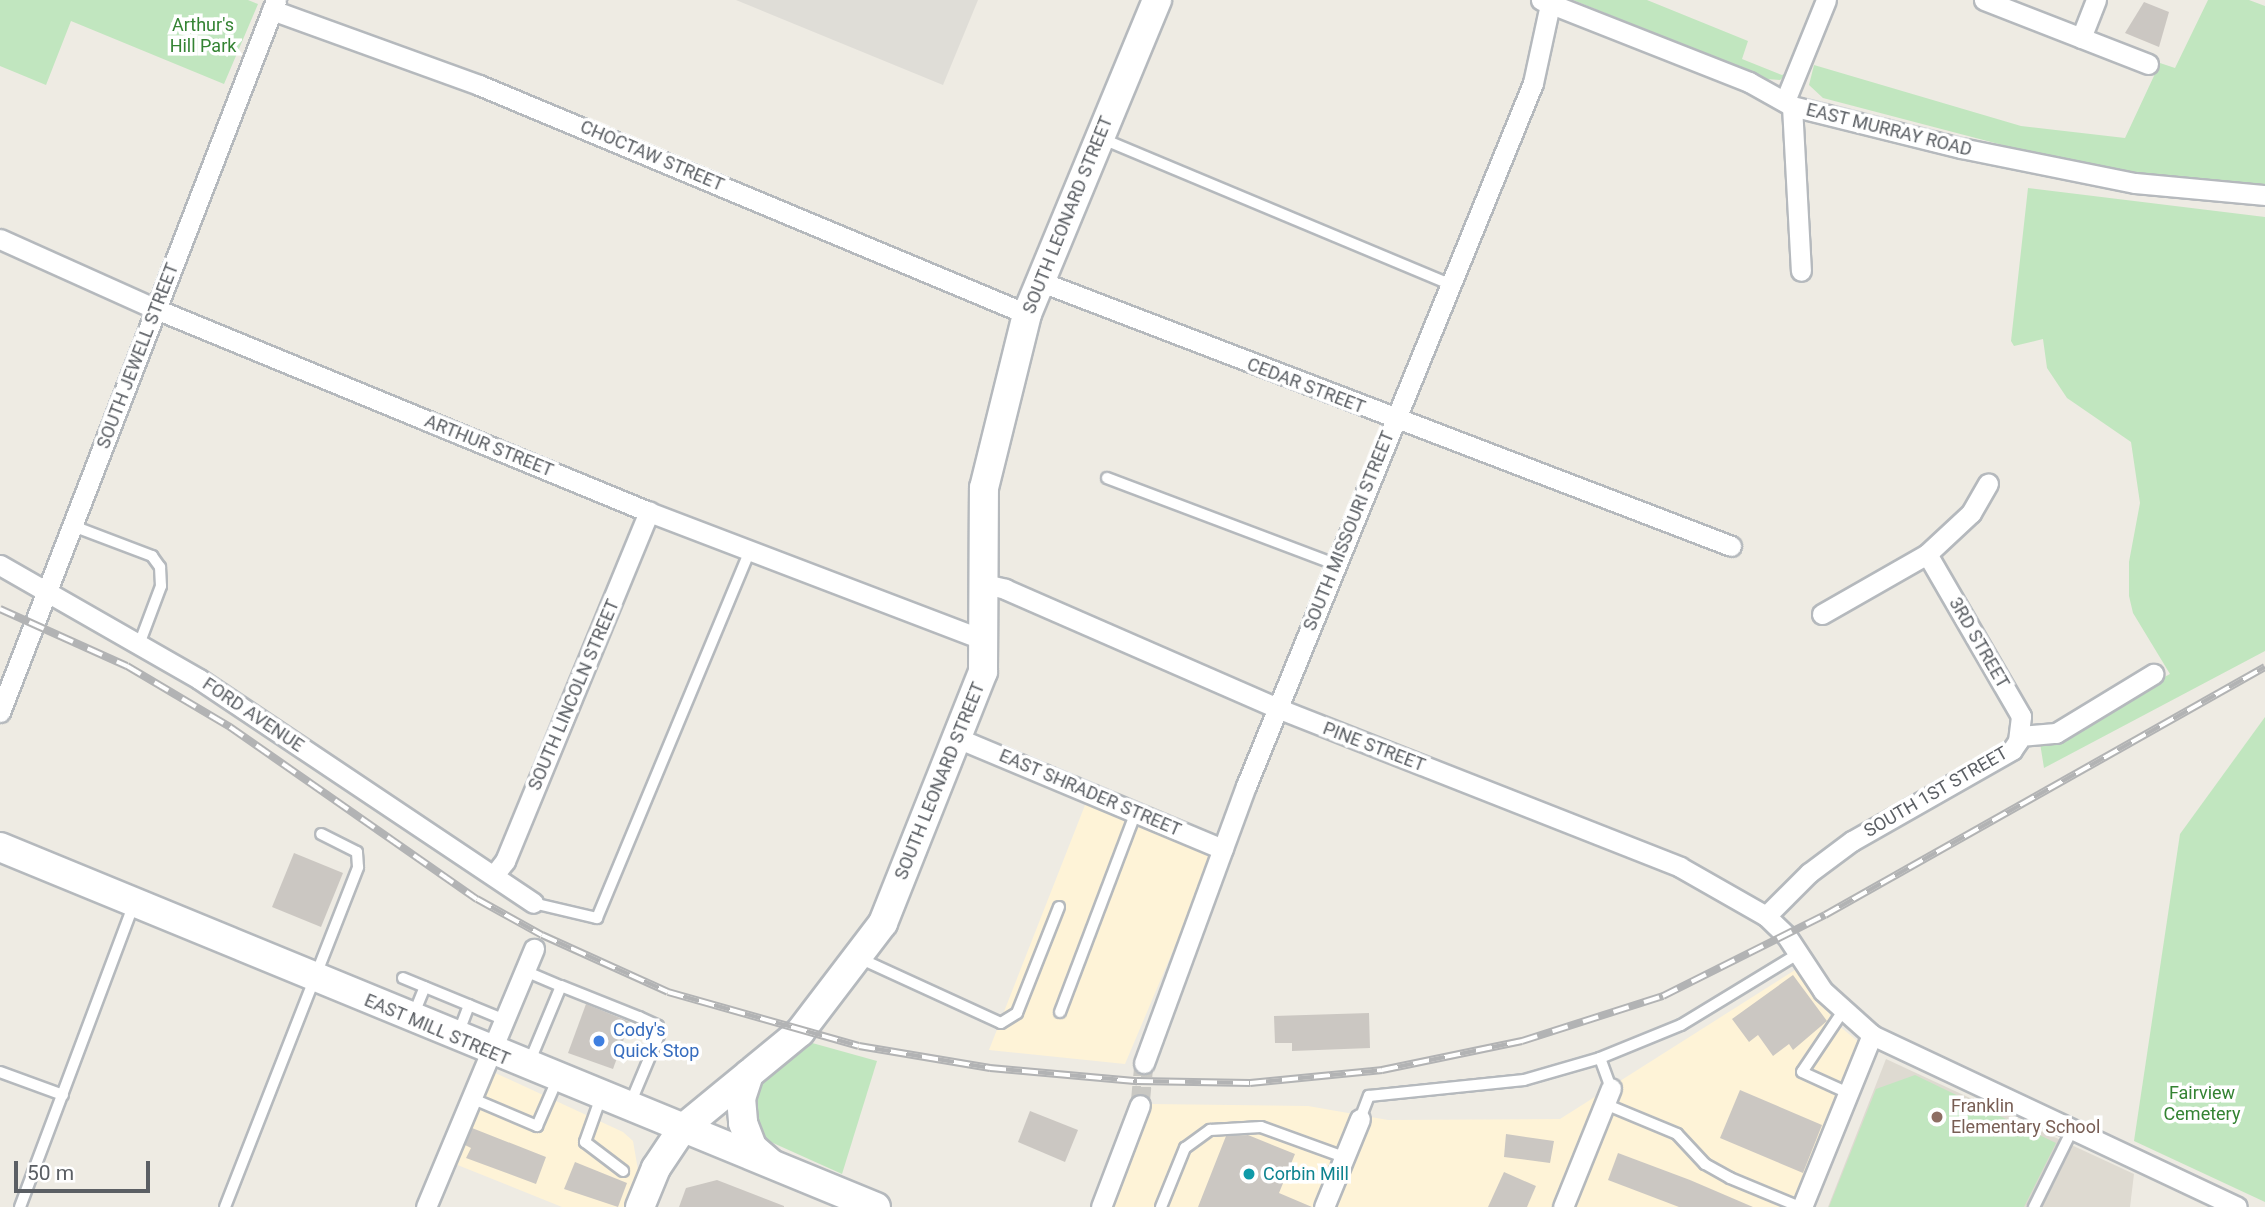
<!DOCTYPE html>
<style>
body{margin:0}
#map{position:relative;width:2265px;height:1207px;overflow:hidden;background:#eeebe3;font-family:Roboto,sans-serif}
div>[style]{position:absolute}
.commercial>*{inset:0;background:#fef3d7}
.industrial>*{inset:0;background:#dfddd7}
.education>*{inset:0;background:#dedad1}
.green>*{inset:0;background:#c1e6bf}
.building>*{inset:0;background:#cbc7c2}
.minor-tunnel>*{height:19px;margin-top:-9.5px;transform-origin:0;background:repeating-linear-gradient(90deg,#c9c8c3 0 19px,transparent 0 29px)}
.roads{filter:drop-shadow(2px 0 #b5b9bd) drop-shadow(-2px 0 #b5b9bd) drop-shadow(0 2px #b5b9bd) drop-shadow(0 -2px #b5b9bd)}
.service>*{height:10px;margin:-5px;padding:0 5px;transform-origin:5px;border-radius:5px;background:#fff}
.minor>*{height:19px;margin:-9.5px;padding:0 9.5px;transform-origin:9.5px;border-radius:9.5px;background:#fff}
.secondary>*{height:28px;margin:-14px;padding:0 14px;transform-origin:14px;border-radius:14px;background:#fff}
.rail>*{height:8px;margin-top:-4px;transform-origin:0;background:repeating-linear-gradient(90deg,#fff 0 16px,#b2b3b4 0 32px);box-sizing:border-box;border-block:2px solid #b2b3b4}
.dots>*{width:19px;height:19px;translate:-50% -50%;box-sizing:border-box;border:4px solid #fff;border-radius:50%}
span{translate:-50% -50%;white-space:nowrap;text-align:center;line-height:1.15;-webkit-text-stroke:7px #fff;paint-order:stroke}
.park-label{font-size:18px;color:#348333}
.street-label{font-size:18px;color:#5b5f64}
.shop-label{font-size:18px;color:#366cbe}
.left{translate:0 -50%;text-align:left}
.education-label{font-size:18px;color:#785e54}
.culture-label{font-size:18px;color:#0d838f}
.scale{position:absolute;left:14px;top:1161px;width:136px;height:32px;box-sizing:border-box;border:4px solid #5b5f64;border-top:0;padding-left:9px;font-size:21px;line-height:24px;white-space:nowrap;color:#5b5f64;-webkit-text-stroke:5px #fff;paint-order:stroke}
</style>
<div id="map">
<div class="commercial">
<div style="clip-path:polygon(1087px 800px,1207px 846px,1213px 856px,1125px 1064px,989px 1050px)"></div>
<div style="clip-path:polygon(1795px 970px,1838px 1025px,1860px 1043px,1790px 1207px,1111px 1207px,1150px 1104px,1308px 1106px,1388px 1120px,1560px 1119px)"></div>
<div style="clip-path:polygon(491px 1071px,623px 1132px,633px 1141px,638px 1170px,627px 1207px,562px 1207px,450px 1162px)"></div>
</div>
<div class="industrial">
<div style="clip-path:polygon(736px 0,978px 0,943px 85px)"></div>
</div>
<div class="education">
<div style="clip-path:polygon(1886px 1059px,2134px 1174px,2130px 1207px,1828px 1207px)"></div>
</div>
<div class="green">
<div style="clip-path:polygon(0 0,248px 0,258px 4px,224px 84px,71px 21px,46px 85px,0 66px)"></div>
<div style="clip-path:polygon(1573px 0,1647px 0,1748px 41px,1742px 59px,1782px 75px,1792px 70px,1780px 80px,1767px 79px)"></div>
<div style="clip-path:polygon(2208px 0,2249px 0,2265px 6px,2265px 185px,2141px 173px,2052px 158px,1823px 98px,1809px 85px,1814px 65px,2021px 126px,2125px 138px,2160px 63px,2175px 68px)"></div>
<div style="clip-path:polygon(2028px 188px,2265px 217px,2265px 651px,2044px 768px,2040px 743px,2170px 674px,2133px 613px,2129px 596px,2129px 562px,2140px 503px,2131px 442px,2067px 398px,2047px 368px,2043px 339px,2014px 346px,2011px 341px)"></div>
<div style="clip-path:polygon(2265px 717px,2265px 1202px,2134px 1141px,2180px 834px)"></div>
<div style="clip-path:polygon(805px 1041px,877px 1061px,842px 1174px,760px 1137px,752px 1096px,760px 1078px)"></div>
<div style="clip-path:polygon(1915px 1075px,2056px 1143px,2024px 1207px,1829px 1207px,1876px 1089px)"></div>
</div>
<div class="building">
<div style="clip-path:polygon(2144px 2px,2169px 12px,2159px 47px,2125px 33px)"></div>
<div style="clip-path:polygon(294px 853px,343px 873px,321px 927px,272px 907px)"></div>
<div style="clip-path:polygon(1793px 975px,1827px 1021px,1793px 1050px,1789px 1044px,1773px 1056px,1758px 1035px,1749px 1042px,1732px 1019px)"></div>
<div style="clip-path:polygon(586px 1004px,630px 1022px,613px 1069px,568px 1053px)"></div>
<div style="clip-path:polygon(1369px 1013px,1370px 1048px,1292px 1051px,1292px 1043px,1275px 1043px,1274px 1016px)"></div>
<div style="clip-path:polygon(1740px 1090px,1822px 1125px,1803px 1173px,1720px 1138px)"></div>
<div style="clip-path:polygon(1030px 1111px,1078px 1130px,1065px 1162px,1018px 1142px)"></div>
<div style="clip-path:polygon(472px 1128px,546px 1157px,536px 1184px,466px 1158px,471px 1148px,465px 1145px)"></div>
<div style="clip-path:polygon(1506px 1134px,1554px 1141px,1550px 1163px,1504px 1157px)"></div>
<div style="clip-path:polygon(1248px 1135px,1295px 1154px,1279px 1193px,1312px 1207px,1198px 1207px,1226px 1136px)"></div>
<div style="clip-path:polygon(1618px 1153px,1690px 1180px,1753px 1207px,1679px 1207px,1608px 1180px)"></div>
<div style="clip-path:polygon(575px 1162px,627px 1183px,618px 1207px,564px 1189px)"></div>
<div style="clip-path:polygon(1504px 1172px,1536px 1186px,1527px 1207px,1488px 1207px)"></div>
<div style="clip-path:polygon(717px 1180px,784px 1206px,784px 1207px,679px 1207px,686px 1188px)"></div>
</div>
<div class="minor-tunnel">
<div style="left:1140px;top:1105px;width:42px;rotate:-84.6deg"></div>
</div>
<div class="roads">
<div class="service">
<div style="left:1103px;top:139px;width:376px;rotate:22.7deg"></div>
<div style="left:1107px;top:478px;width:244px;rotate:20.7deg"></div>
<div style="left:73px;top:526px;width:85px;rotate:20.8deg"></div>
<div style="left:152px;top:556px;width:14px;rotate:54deg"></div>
<div style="left:160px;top:567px;width:19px;rotate:87deg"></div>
<div style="left:161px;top:586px;width:60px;rotate:110.6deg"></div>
<div style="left:533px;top:903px;width:66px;rotate:13.2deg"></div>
<div style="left:597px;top:918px;width:398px;rotate:-67.4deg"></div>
<div style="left:859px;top:958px;width:156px;rotate:24.6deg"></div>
<div style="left:1001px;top:1023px;width:19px;rotate:-32deg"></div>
<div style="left:1017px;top:1013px;width:114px;rotate:-68.4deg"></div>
<div style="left:525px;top:971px;width:39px;rotate:23deg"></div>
<div style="left:403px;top:978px;width:110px;rotate:22.4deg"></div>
<div style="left:1843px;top:1011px;width:73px;rotate:123.9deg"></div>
<div style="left:1802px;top:1072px;width:51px;rotate:24.5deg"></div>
<div style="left:1060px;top:1012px;width:214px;rotate:-69.2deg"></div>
<div style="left:413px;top:1016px;width:31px;rotate:-68deg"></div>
<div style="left:458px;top:1034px;width:31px;rotate:-69deg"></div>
<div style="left:1600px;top:1058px;width:32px;rotate:70deg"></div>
<div style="left:529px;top:1063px;width:83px;rotate:-67.4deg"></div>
<div style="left:561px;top:986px;width:84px;rotate:21.7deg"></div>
<div style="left:639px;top:1017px;width:21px;rotate:25deg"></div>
<div style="left:658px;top:1026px;width:9px;rotate:84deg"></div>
<div style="left:659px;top:1035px;width:75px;rotate:112.8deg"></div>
<div style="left:0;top:1072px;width:67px;rotate:20.1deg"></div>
<div style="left:601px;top:1097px;width:48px;rotate:109.6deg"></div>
<div style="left:585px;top:1142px;width:48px;rotate:37.3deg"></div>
<div style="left:471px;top:1098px;width:72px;rotate:23deg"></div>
<div style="left:537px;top:1126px;width:50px;rotate:-66.5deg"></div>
<div style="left:1605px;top:1104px;width:78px;rotate:22.6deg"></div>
<div style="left:1677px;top:1134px;width:41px;rotate:47deg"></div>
<div style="left:1705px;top:1164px;width:29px;rotate:29deg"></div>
<div style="left:1730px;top:1178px;width:76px;rotate:22.5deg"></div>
<div style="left:1360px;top:1119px;width:25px;rotate:-69deg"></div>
<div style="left:1369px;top:1096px;width:156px;rotate:-5.9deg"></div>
<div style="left:1524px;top:1080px;width:79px;rotate:-16.1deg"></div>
<div style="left:1600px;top:1058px;width:87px;rotate:-22.2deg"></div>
<div style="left:1681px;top:1025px;width:137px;rotate:-31.3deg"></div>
<div style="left:20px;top:1207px;width:322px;rotate:-69.4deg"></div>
<div style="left:225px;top:1207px;width:365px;rotate:-68.6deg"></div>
<div style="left:358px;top:867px;width:15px;rotate:-94deg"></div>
<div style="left:357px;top:852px;width:40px;rotate:-153.4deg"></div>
<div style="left:1161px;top:1207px;width:64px;rotate:-67.9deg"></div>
<div style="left:1185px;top:1148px;width:31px;rotate:-36deg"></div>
<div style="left:1210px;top:1130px;width:51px;rotate:-3.4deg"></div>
<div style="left:1261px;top:1127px;width:88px;rotate:19.9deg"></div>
<div style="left:2034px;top:1207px;width:86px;rotate:-63.7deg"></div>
</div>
<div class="minor">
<div style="left:1541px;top:0;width:224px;rotate:21.5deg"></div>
<div style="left:1749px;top:82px;width:49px;rotate:29.2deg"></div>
<div style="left:1792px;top:106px;width:174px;rotate:14deg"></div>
<div style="left:1961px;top:148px;width:177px;rotate:11.4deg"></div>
<div style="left:2135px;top:183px;width:131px;rotate:5.3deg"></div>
<div style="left:1984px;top:0;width:176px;rotate:21.3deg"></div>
<div style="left:272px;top:10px;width:220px;rotate:19.9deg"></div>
<div style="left:479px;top:85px;width:594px;rotate:22.68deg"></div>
<div style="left:2081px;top:38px;width:41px;rotate:-68.5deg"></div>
<div style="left:1785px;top:101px;width:109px;rotate:-67.9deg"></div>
<div style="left:1792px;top:106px;width:165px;rotate:86.9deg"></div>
<div style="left:0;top:239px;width:171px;rotate:24.2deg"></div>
<div style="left:156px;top:309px;width:533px;rotate:22.38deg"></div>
<div style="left:649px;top:512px;width:359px;rotate:20.9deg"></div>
<div style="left:1039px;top:281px;width:741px;rotate:20.95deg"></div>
<div style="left:0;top:565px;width:229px;rotate:29.8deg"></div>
<div style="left:199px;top:679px;width:402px;rotate:33.8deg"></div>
<div style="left:980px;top:583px;width:26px;rotate:13deg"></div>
<div style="left:1005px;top:589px;width:297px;rotate:23.6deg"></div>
<div style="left:1277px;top:708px;width:433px;rotate:21.5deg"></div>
<div style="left:1680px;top:867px;width:99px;rotate:29.7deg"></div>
<div style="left:1766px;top:916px;width:28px;rotate:44deg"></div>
<div style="left:1786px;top:935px;width:67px;rotate:56.5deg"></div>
<div style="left:1823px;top:991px;width:66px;rotate:41.9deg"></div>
<div style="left:1872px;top:1035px;width:403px;rotate:25.2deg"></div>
<div style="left:1822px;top:614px;width:121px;rotate:-29.7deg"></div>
<div style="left:1927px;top:554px;width:60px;rotate:-43deg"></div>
<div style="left:1971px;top:513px;width:34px;rotate:-60deg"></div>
<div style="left:0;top:712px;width:764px;rotate:-68.81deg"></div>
<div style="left:2020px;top:736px;width:36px;rotate:-5deg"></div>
<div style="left:2056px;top:733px;width:114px;rotate:-31.3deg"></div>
<div style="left:957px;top:738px;width:288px;rotate:22.7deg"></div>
<div style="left:494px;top:875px;width:18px;rotate:-52deg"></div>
<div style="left:505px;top:861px;width:378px;rotate:-67.6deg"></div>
<div style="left:1766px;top:916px;width:61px;rotate:-45deg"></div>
<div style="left:1809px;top:873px;width:54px;rotate:-36.7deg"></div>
<div style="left:1852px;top:841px;width:184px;rotate:-29.6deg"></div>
<div style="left:2012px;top:750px;width:11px;rotate:-56deg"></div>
<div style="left:2018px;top:741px;width:25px;rotate:-83deg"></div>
<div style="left:2021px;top:716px;width:187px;rotate:-120.1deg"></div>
<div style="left:1144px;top:1063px;width:295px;rotate:-69.8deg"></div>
<div style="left:1246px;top:786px;width:759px;rotate:-67.79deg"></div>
<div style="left:1533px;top:83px;width:85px;rotate:-77.8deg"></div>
<div style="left:426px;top:1207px;width:280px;rotate:-67.3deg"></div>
<div style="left:1101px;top:1207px;width:109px;rotate:-69.1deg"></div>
<div style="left:1324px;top:1207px;width:95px;rotate:-67.8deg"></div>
<div style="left:1563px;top:1207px;width:128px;rotate:-68deg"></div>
<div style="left:1802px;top:1207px;width:186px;rotate:-67.9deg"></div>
</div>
<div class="secondary">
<div style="left:0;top:847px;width:947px;rotate:22.34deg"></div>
<div style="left:749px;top:1074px;width:25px;rotate:108deg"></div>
<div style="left:741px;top:1098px;width:25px;rotate:85deg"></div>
<div style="left:743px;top:1123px;width:26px;rotate:69deg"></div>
<div style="left:752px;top:1147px;width:23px;rotate:41deg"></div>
<div style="left:640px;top:1207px;width:42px;rotate:-67.7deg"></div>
<div style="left:656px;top:1168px;width:47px;rotate:-56.3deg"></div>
<div style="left:682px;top:1129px;width:153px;rotate:-39.4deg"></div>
<div style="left:800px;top:1032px;width:137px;rotate:-52.7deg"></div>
<div style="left:883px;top:923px;width:270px;rotate:-68.3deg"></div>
<div style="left:983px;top:672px;width:184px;rotate:-89.7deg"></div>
<div style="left:984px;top:488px;width:179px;rotate:-76.1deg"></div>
<div style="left:1027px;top:314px;width:340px;rotate:-67.5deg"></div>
</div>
</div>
<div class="rail">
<div style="left:0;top:609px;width:139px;rotate:24.2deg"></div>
<div style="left:127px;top:666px;width:120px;rotate:30.6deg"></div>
<div style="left:230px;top:727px;width:301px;rotate:34.9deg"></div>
<div style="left:477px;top:899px;width:74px;rotate:29deg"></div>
<div style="left:542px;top:935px;width:138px;rotate:24.3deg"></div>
<div style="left:668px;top:992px;width:198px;rotate:15.8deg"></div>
<div style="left:859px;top:1046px;width:133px;rotate:9.5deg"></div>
<div style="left:990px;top:1068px;width:148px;rotate:5.1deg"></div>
<div style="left:1137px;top:1081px;width:113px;rotate:1deg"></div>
<div style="left:1250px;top:1083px;width:133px;rotate:-5.6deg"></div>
<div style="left:1382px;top:1070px;width:143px;rotate:-11.7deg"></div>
<div style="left:1522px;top:1041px;width:148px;rotate:-17.7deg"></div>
<div style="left:1663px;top:996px;width:181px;rotate:-26.6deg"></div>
<div style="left:1825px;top:915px;width:505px;rotate:-29.41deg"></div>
</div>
<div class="dots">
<div style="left:599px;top:1041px;background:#3f7fe0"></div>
<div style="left:1937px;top:1117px;background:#8d6e63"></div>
<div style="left:1249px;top:1174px;background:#0f9aa8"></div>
</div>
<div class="park-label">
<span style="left:203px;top:36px">Arthur's<br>Hill Park</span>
<span style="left:2202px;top:1104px">Fairview<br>Cemetery</span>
</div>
<div class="street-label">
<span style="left:1889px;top:130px;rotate:14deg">EAST MURRAY ROAD</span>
<span style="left:652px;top:156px;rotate:23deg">CHOCTAW STREET</span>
<span style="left:1068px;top:215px;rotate:-68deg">SOUTH LEONARD STREET</span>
<span style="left:138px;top:356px;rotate:-69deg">SOUTH JEWELL STREET</span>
<span style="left:1306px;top:386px;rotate:21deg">CEDAR STREET</span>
<span style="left:489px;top:446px;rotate:22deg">ARTHUR STREET</span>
<span style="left:1349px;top:531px;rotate:-68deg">SOUTH MISSOURI STREET</span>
<span style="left:1979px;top:643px;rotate:60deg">3RD STREET</span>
<span style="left:574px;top:695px;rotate:-67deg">SOUTH LINCOLN STREET</span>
<span style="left:253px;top:715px;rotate:34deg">FORD AVENUE</span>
<span style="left:1374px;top:747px;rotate:21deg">PINE STREET</span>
<span style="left:940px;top:781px;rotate:-68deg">SOUTH LEONARD STREET</span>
<span style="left:1936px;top:792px;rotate:-30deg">SOUTH 1ST STREET</span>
<span style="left:1090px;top:793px;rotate:23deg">EAST SHRADER STREET</span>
<span style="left:437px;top:1030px;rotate:23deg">EAST MILL STREET</span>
</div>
<div class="shop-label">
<span class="left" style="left:613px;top:1041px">Cody's<br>Quick Stop</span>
</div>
<div class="education-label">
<span class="left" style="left:1951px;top:1117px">Franklin<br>Elementary School</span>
</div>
<div class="culture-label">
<span class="left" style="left:1263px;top:1174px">Corbin Mill</span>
</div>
<div class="scale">50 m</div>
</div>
